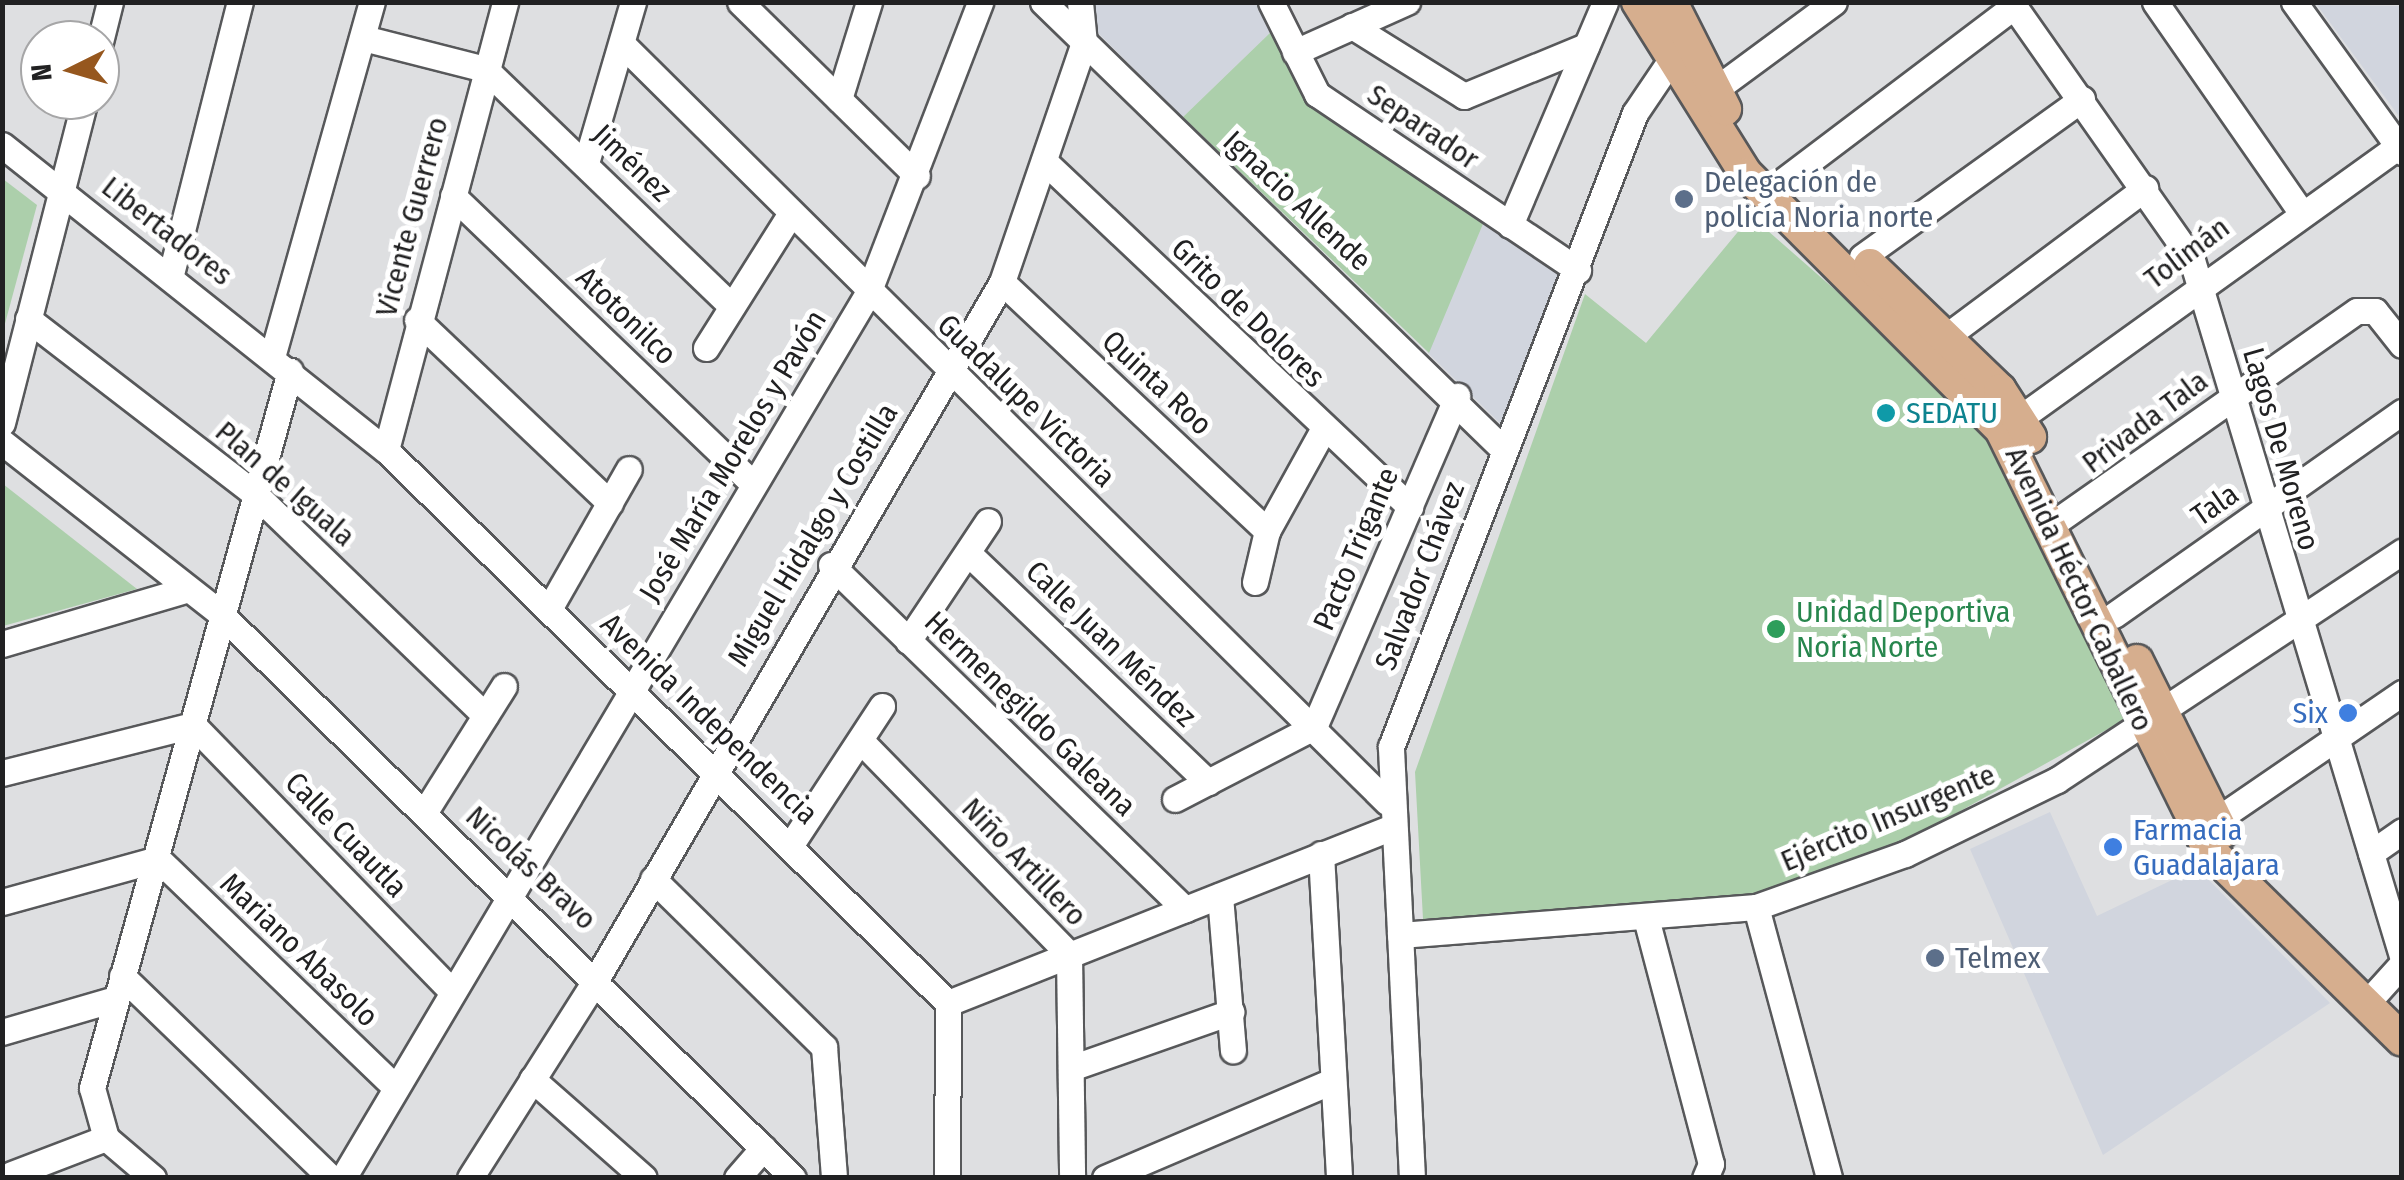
<!DOCTYPE html>
<meta charset="utf-8">
<style>
body{margin:0}
#map{position:relative;width:2404px;height:1180px;overflow:hidden;background:#dedfe1;font-family:"Fira Sans Condensed",sans-serif}
div>[style]{position:absolute}
.built>*{inset:0;background:#d1d5de}
.green>*{inset:0;background:#accfab}
.roads{filter:drop-shadow(2px 0 #57585a) drop-shadow(-2px 0 #57585a) drop-shadow(0 2px #57585a) drop-shadow(0 -2px #57585a)}
.minor>*{height:25px;margin:-12.5px;padding:0 12.5px;transform-origin:12.5px;border-radius:12.5px;background:#fff}
.major>*{height:32px;margin:-16px;padding:0 16px;transform-origin:16px;border-radius:16px;background:#d6ae8e}
.dots>*{width:28px;height:28px;translate:-50% -50%;box-sizing:border-box;border:5px solid #fff;border-radius:50%}
span{translate:-50% -50%;white-space:nowrap;text-align:center;line-height:1.15;-webkit-text-stroke:10px #fff;paint-order:stroke}
.street-label{font-size:30px;color:#212122}
.service-label{font-size:30px;color:#4e5e75}
.left{translate:0 -50%;text-align:left}
.culture-label{font-size:30px;color:#0d838f}
.leisure-label{font-size:30px;color:#27864d}
.shop-label{font-size:30px;color:#366cbe}
.right{translate:-100% -50%;text-align:right}
.frame{position:absolute;inset:0;border:5px solid #212122;pointer-events:none}
.north{position:absolute;left:20px;top:20px;width:100px;height:100px;box-sizing:border-box;background:#fff;border:2px solid #a6a6a7;border-radius:50%;rotate:265deg;font-size:28px;font-weight:700;line-height:40px;text-align:center;color:#212122}
.north::after{content:'';display:block;margin:auto;width:35px;height:45px;background:#96571e;clip-path:polygon(50% 0,100% 100%,50% 72%,0 100%)}
</style>
<div id="map">
<div class="built">
<div style="clip-path:polygon(1264px 2px,1275px 28px,1183px 117px,1092px 27px,1095px 3px)"></div>
<div style="clip-path:polygon(2317px 5px,2401px 6px,2401px 119px)"></div>
<div style="clip-path:polygon(1488px 212px,1566px 266px,1506px 429px,1428px 353px)"></div>
<div style="clip-path:polygon(2050px 812px,2097px 916px,2197px 868px,2330px 1003px,2103px 1155px,1970px 849px)"></div>
</div>
<div class="green">
<div style="clip-path:polygon(1275px 28px,1303px 89px,1488px 212px,1429px 353px,1183px 117px)"></div>
<div style="clip-path:polygon(3px 179px,37px 205px,3px 331px)"></div>
<div style="clip-path:polygon(1751px 216px,1988px 424px,2126px 719px,1899px 845px,1764px 898px,1423px 919px,1415px 772px,1585px 294px,1646px 343px)"></div>
<div style="clip-path:polygon(3px 484px,137px 589px,3px 626px)"></div>
</div>
<div class="roads">
<div class="minor">
<div style="left:740px;top:2px;width:248px;rotate:44.5deg"></div>
<div style="left:1043px;top:2px;width:641px;rotate:44.18deg"></div>
<div style="left:1271px;top:2px;width:103px;rotate:63.4deg"></div>
<div style="left:1317px;top:94px;width:315px;rotate:34deg"></div>
<div style="left:2011px;top:2px;width:315px;rotate:54.9deg"></div>
<div style="left:2192px;top:260px;width:727px;rotate:73.21deg"></div>
<div style="left:2155px;top:2px;width:252px;rotate:55.2deg"></div>
<div style="left:2294px;top:2px;width:185px;rotate:54.2deg"></div>
<div style="left:1352px;top:26px;width:132px;rotate:32deg"></div>
<div style="left:1464px;top:96px;width:132px;rotate:-22.3deg"></div>
<div style="left:363px;top:38px;width:126px;rotate:14.3deg"></div>
<div style="left:485px;top:69px;width:342px;rotate:43.9deg"></div>
<div style="left:100px;top:42px;width:41px;rotate:-76deg"></div>
<div style="left:622px;top:44px;width:1077px;rotate:44.74deg"></div>
<div style="left:1295px;top:52px;width:123px;rotate:-24.1deg"></div>
<div style="left:839px;top:99px;width:102px;rotate:-72.8deg"></div>
<div style="left:1701px;top:100px;width:165px;rotate:-36.4deg"></div>
<div style="left:2px;top:145px;width:490px;rotate:38.5deg"></div>
<div style="left:386px;top:450px;width:788px;rotate:44.54deg"></div>
<div style="left:948px;top:1003px;width:175px;rotate:90.3deg"></div>
<div style="left:1044px;top:161px;width:504px;rotate:43.39deg"></div>
<div style="left:586px;top:163px;width:168px;rotate:-73.7deg"></div>
<div style="left:1767px;top:193px;width:310px;rotate:-37.1deg"></div>
<div style="left:453px;top:196px;width:416px;rotate:43.8deg"></div>
<div style="left:1510px;top:225px;width:242px;rotate:-66.9deg"></div>
<div style="left:1862px;top:257px;width:271px;rotate:-35.7deg"></div>
<div style="left:171px;top:274px;width:281px;rotate:-75.8deg"></div>
<div style="left:1002px;top:282px;width:364px;rotate:43.2deg"></div>
<div style="left:28px;top:319px;width:284px;rotate:37.6deg"></div>
<div style="left:253px;top:492px;width:322px;rotate:43.9deg"></div>
<div style="left:417px;top:320px;width:266px;rotate:43.5deg"></div>
<div style="left:1932px;top:347px;width:266px;rotate:-36.7deg"></div>
<div style="left:706px;top:348px;width:160px;rotate:-57.8deg"></div>
<div style="left:272px;top:357px;width:369px;rotate:-74.3deg"></div>
<div style="left:2020px;top:418px;width:464px;rotate:-35.7deg"></div>
<div style="left:2px;top:423px;width:333px;rotate:-75.6deg"></div>
<div style="left:2px;top:442px;width:276px;rotate:38.1deg"></div>
<div style="left:219px;top:612px;width:806px;rotate:44.6deg"></div>
<div style="left:386px;top:450px;width:464px;rotate:-75.1deg"></div>
<div style="left:2051px;top:525px;width:373px;rotate:-35deg"></div>
<div style="left:2357px;top:311px;width:18px"></div>
<div style="left:2375px;top:311px;width:43px;rotate:51.5deg"></div>
<div style="left:968px;top:553px;width:332px;rotate:43.7deg"></div>
<div style="left:831px;top:565px;width:494px;rotate:44.2deg"></div>
<div style="left:1255px;top:582px;width:52px;rotate:-76.8deg"></div>
<div style="left:1267px;top:531px;width:115px;rotate:-61deg"></div>
<div style="left:549px;top:609px;width:161px;rotate:-60.3deg"></div>
<div style="left:2114px;top:615px;width:352px;rotate:-35.2deg"></div>
<div style="left:908px;top:641px;width:144px;rotate:-56.3deg"></div>
<div style="left:2px;top:644px;width:191px;rotate:-16.4deg"></div>
<div style="left:861px;top:741px;width:298px;rotate:45.7deg"></div>
<div style="left:1069px;top:954px;width:224px;rotate:89.2deg"></div>
<div style="left:2px;top:773px;width:197px;rotate:-14.1deg"></div>
<div style="left:193px;top:725px;width:371px;rotate:45.8deg"></div>
<div style="left:1175px;top:799px;width:157px;rotate:-27.4deg"></div>
<div style="left:1314px;top:727px;width:361px;rotate:-66.6deg"></div>
<div style="left:424px;top:813px;width:150px;rotate:-57.8deg"></div>
<div style="left:2215px;top:821px;width:227px;rotate:-34.4deg"></div>
<div style="left:792px;top:843px;width:164px;rotate:-56.7deg"></div>
<div style="left:2371px;top:853px;width:38px;rotate:-35deg"></div>
<div style="left:1321px;top:854px;width:324px;rotate:86.8deg"></div>
<div style="left:653px;top:879px;width:240px;rotate:44.5deg"></div>
<div style="left:824px;top:1047px;width:131px;rotate:85.6deg"></div>
<div style="left:1220px;top:896px;width:155px;rotate:85.2deg"></div>
<div style="left:2px;top:902px;width:162px;rotate:-15.4deg"></div>
<div style="left:158px;top:859px;width:330px;rotate:43.9deg"></div>
<div style="left:1756px;top:907px;width:281px;rotate:74.9deg"></div>
<div style="left:1646px;top:918px;width:254px;rotate:75.2deg"></div>
<div style="left:1711px;top:1164px;width:15px;rotate:113deg"></div>
<div style="left:1400px;top:935px;width:357px;rotate:-4.5deg"></div>
<div style="left:1756px;top:907px;width:158px;rotate:-19.6deg"></div>
<div style="left:1905px;top:854px;width:169px;rotate:-26deg"></div>
<div style="left:2057px;top:780px;width:414px;rotate:-33.5deg"></div>
<div style="left:122px;top:976px;width:291px;rotate:44deg"></div>
<div style="left:948px;top:1003px;width:474px;rotate:-21.6deg"></div>
<div style="left:2365px;top:1005px;width:55px;rotate:-47.9deg"></div>
<div style="left:2px;top:1032px;width:118px;rotate:-16.3deg"></div>
<div style="left:1071px;top:1068px;width:170px;rotate:-19.3deg"></div>
<div style="left:532px;top:1079px;width:149px;rotate:41.5deg"></div>
<div style="left:12px;top:1174px;width:101px;rotate:-21deg"></div>
<div style="left:153px;top:1178px;width:62px;rotate:-139.6deg"></div>
<div style="left:106px;top:1138px;width:52px;rotate:-105.6deg"></div>
<div style="left:92px;top:1088px;width:744px;rotate:-74.56deg"></div>
<div style="left:343px;top:1178px;width:1029px;rotate:-59.32deg"></div>
<div style="left:868px;top:293px;width:312px;rotate:-68.9deg"></div>
<div style="left:470px;top:1178px;width:239px;rotate:-57.6deg"></div>
<div style="left:598px;top:976px;width:803px;rotate:-59.79deg"></div>
<div style="left:1002px;top:282px;width:253px;rotate:-71.1deg"></div>
<div style="left:1084px;top:43px;width:41px;rotate:-95.6deg"></div>
<div style="left:737px;top:1178px;width:40px;rotate:-49deg"></div>
<div style="left:1105px;top:1178px;width:247px;rotate:-23.1deg"></div>
<div style="left:1412px;top:1178px;width:432px;rotate:-92.8deg"></div>
<div style="left:1391px;top:747px;width:679px;rotate:-68.95deg"></div>
<div style="left:1635px;top:113px;width:82px;rotate:-55.9deg"></div>
</div>
<div class="major">
<div style="left:1638px;top:2px;width:203px;rotate:57.9deg"></div>
<div style="left:1746px;top:174px;width:361px;rotate:45deg"></div>
<div style="left:2001px;top:429px;width:471px;rotate:63.7deg"></div>
<div style="left:2210px;top:851px;width:269px;rotate:44.5deg"></div>
<div style="left:1671px;top:2px;width:120px;rotate:63.2deg"></div>
<div style="left:1870px;top:265px;width:180px;rotate:43.9deg"></div>
<div style="left:2000px;top:390px;width:56px;rotate:57.4deg"></div>
<div style="left:2137px;top:661px;width:191px;rotate:63.6deg"></div>
</div>
</div>
<div class="dots">
<div style="left:1684px;top:199px;background:#5c6f8a"></div>
<div style="left:1886px;top:413px;background:#0f9aa8"></div>
<div style="left:1776px;top:629px;background:#2e9e5b"></div>
<div style="left:2348px;top:713px;background:#3f7fe0"></div>
<div style="left:2113px;top:847px;background:#3f7fe0"></div>
<div style="left:1935px;top:958px;background:#5c6f8a"></div>
</div>
<div class="street-label">
<span style="left:1423px;top:127px;rotate:34deg">Separador</span>
<span style="left:632px;top:163px;rotate:44deg">Jiménez</span>
<span style="left:1297px;top:201px;rotate:43deg">Ignacio Allende</span>
<span style="left:412px;top:217px;rotate:-75deg">Vicente Guerrero</span>
<span style="left:167px;top:231px;rotate:38deg">Libertadores</span>
<span style="left:2187px;top:253px;rotate:-37deg">Tolimán</span>
<span style="left:1248px;top:313px;rotate:44deg">Grito de Dolores</span>
<span style="left:626px;top:316px;rotate:44deg">Atotonilco</span>
<span style="left:1157px;top:383px;rotate:43deg">Quinta Roo</span>
<span style="left:1026px;top:401px;rotate:44deg">Guadalupe Victoria</span>
<span style="left:2145px;top:422px;rotate:-37deg">Privada Tala</span>
<span style="left:2281px;top:449px;rotate:74deg">Lagos De Moreno</span>
<span style="left:733px;top:456px;rotate:-59deg">José María Morelos y Pavón</span>
<span style="left:285px;top:484px;rotate:41deg">Plan de Iguala</span>
<span style="left:2215px;top:505px;rotate:-35deg">Tala</span>
<span style="left:813px;top:535px;rotate:-59deg">Miguel Hidalgo y Costilla</span>
<span style="left:1356px;top:549px;rotate:-67deg">Pacto Trigante</span>
<span style="left:1420px;top:576px;rotate:-69deg">Salvador Chávez</span>
<span style="left:2079px;top:589px;rotate:65deg">Avenida Héctor Caballero</span>
<span style="left:1111px;top:644px;rotate:44deg">Calle Juan Méndez</span>
<span style="left:1030px;top:714px;rotate:44deg">Hermenegildo Galeana</span>
<span style="left:709px;top:719px;rotate:44deg">Avenida Independencia</span>
<span style="left:1888px;top:818px;rotate:-23deg">Ejército Insurgente</span>
<span style="left:346px;top:835px;rotate:46deg">Calle Cuautla</span>
<span style="left:1024px;top:862px;rotate:46deg">Niño Artillero</span>
<span style="left:531px;top:868px;rotate:43deg">Nicolás Bravo</span>
<span style="left:299px;top:950px;rotate:44deg">Mariano Abasolo</span>
</div>
<div class="service-label">
<span class="left" style="left:1704px;top:199px">Delegación de<br>policía Noria norte</span>
<span class="left" style="left:1955px;top:958px">Telmex</span>
</div>
<div class="culture-label">
<span class="left" style="left:1906px;top:413px">SEDATU</span>
</div>
<div class="leisure-label">
<span class="left" style="left:1796px;top:629px">Unidad Deportiva<br>Noria Norte</span>
</div>
<div class="shop-label">
<span class="right" style="left:2328px;top:713px">Six</span>
<span class="left" style="left:2133px;top:847px">Farmacia<br>Guadalajara</span>
</div>
<div class="frame"></div>
<div class="north">N</div>
</div>
